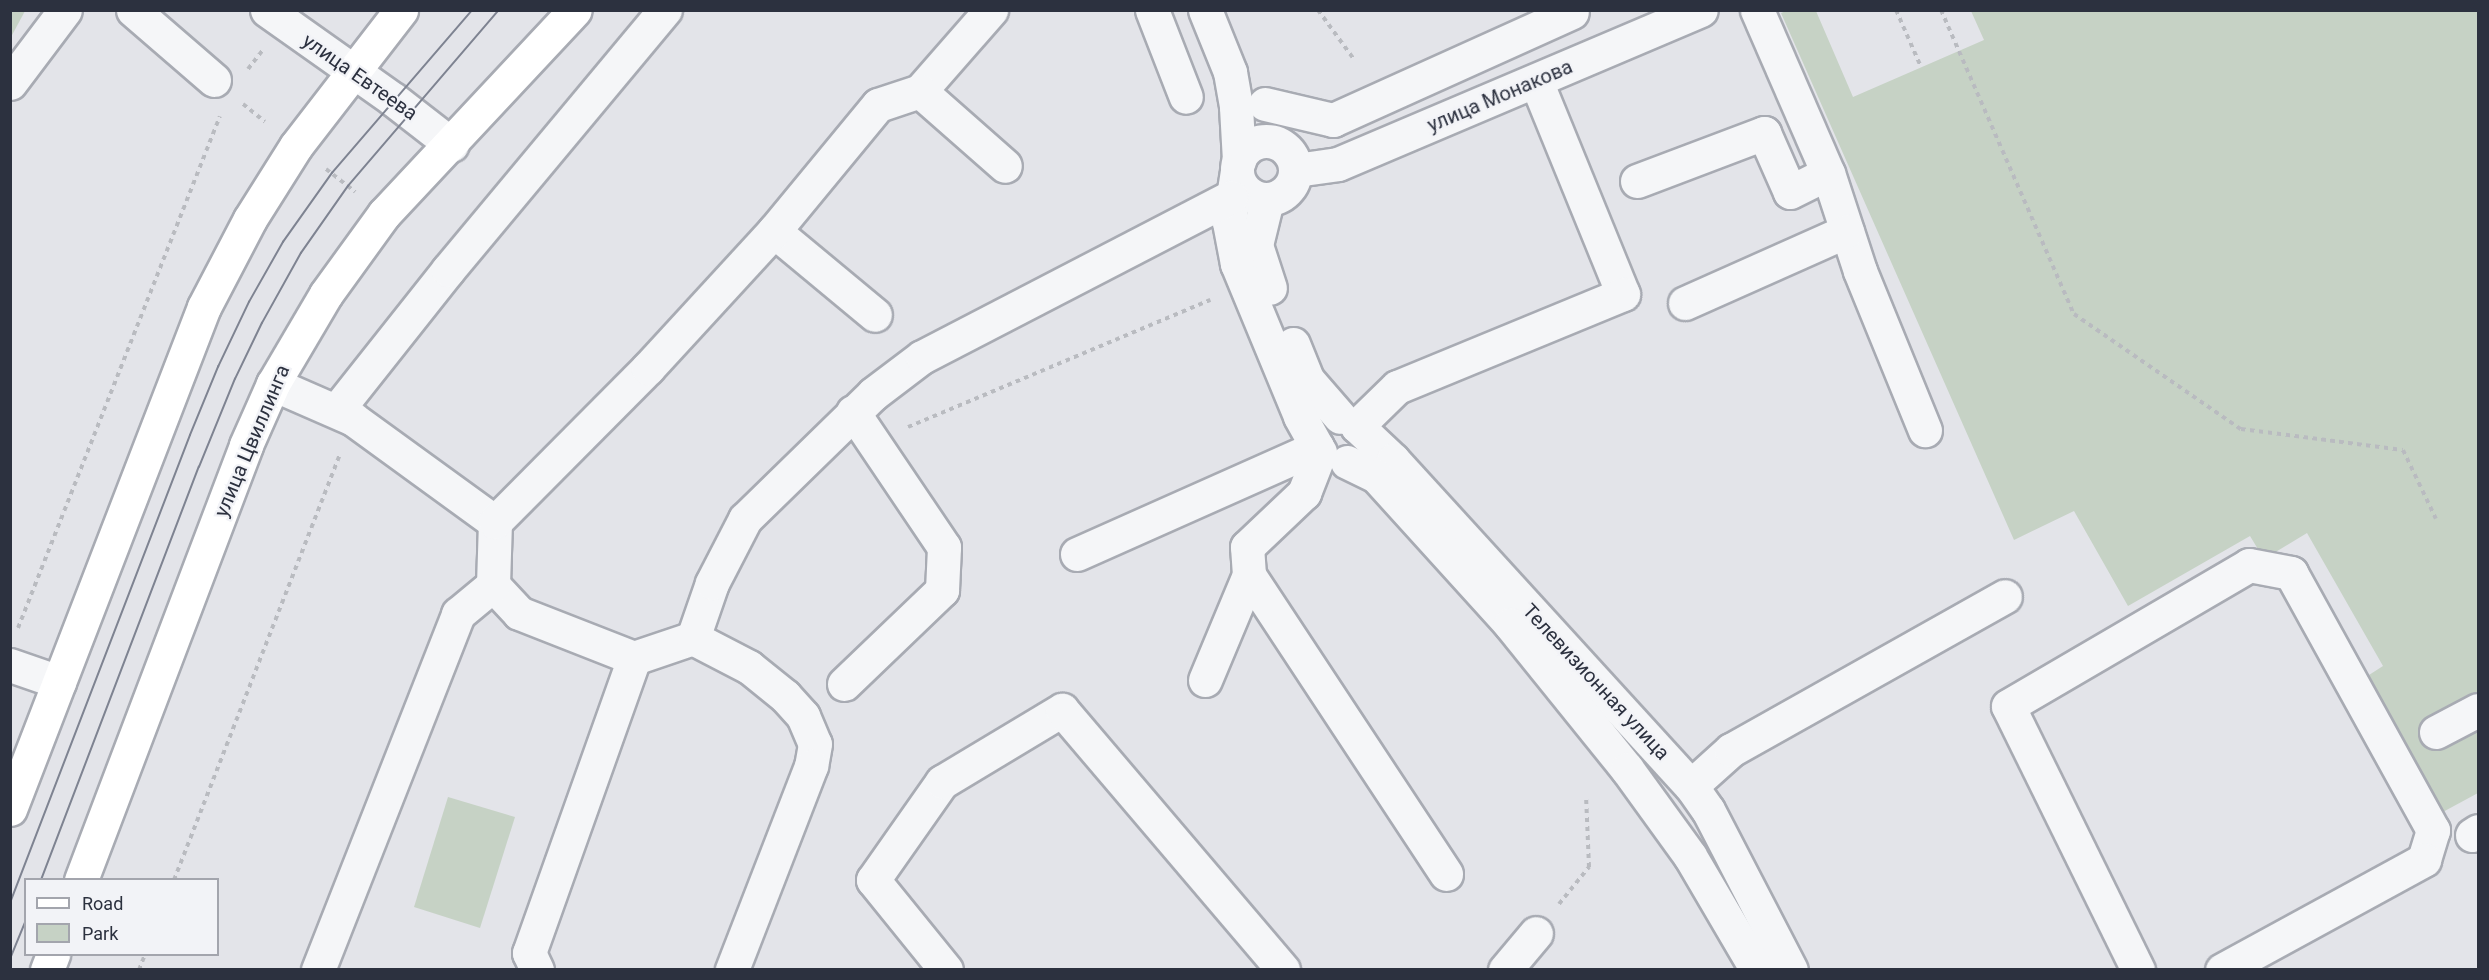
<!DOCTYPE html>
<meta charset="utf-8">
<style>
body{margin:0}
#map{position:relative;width:2489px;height:980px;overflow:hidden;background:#e3e4e9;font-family:Roboto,sans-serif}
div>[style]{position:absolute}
.green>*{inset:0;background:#c6d2c5}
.path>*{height:4px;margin-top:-2px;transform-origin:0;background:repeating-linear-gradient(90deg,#b9bbc0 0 4.5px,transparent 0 9px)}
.roads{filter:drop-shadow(2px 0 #a8abb3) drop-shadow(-2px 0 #a8abb3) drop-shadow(0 2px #a8abb3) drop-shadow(0 -2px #a8abb3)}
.minor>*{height:33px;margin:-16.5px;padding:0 16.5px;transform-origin:16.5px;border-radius:16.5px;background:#f5f6f8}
.minor>.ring{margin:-16.5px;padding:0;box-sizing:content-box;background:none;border:33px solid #f5f6f8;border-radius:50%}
.major>*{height:33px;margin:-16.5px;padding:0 16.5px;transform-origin:16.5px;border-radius:16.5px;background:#fff}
.tram>*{height:1.5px;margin:-0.75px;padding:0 0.75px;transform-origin:0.75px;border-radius:0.75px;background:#7e8391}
span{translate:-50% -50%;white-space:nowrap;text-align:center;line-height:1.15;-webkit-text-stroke:4.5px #f2f3f7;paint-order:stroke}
.street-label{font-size:20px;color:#2c313f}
.frame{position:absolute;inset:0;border:12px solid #2c313f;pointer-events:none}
.legend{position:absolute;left:24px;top:878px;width:195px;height:78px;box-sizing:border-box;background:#f2f3f7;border:2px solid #a3a5ad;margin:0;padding:8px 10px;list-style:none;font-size:18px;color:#2c313f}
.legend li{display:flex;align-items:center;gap:12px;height:30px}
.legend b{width:30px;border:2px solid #a3a5ad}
</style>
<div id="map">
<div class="green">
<div style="clip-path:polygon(11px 10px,25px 11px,11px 37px,10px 11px)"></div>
<div style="clip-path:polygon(1786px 11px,1816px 11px,1853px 97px,1984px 40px,1971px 11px,2478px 11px,2478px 793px,2441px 813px,2369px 675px,2383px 666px,2307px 533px,2264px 559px,2250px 536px,2128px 606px,2074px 511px,2014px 540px,1781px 13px)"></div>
<div style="clip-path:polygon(448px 797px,515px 817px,480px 928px,414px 907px)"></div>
</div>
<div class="path">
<div style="left:1318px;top:10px;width:59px;rotate:53.9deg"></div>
<div style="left:1896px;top:10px;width:62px;rotate:66.3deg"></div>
<div style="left:1941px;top:10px;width:332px;rotate:66.4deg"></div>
<div style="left:2074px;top:314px;width:203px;rotate:34.6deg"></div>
<div style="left:2241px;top:429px;width:163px;rotate:7.4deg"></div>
<div style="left:2403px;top:450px;width:76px;rotate:64.4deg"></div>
<div style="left:248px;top:69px;width:23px;rotate:-52deg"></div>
<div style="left:243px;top:104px;width:28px;rotate:39deg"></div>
<div style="left:326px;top:169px;width:37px;rotate:38deg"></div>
<div style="left:908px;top:427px;width:328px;rotate:-22.8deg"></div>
<div style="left:18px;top:628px;width:550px;rotate:-68.47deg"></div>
<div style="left:174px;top:880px;width:455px;rotate:-68.7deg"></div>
<div style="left:1559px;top:904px;width:48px;rotate:-51deg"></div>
<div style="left:1589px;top:867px;width:72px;rotate:-92.4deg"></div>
<div style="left:139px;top:970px;width:17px;rotate:-69deg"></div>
</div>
<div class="roads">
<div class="minor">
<div style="left:133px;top:10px;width:107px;rotate:40.8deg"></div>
<div style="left:267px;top:10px;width:156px;rotate:35.3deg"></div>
<div style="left:394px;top:100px;width:73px;rotate:37.8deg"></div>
<div style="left:1152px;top:10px;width:93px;rotate:68.7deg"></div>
<div style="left:1205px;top:10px;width:67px;rotate:68deg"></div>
<div style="left:1230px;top:72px;width:36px;rotate:80deg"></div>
<div style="left:1236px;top:107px;width:54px;rotate:86.8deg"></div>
<div style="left:1757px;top:10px;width:178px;rotate:66.5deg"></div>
<div style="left:1828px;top:173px;width:103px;rotate:71.9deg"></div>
<div style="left:1860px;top:271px;width:172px;rotate:67.8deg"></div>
<div style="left:1536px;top:81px;width:230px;rotate:67.8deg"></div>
<div style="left:1623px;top:294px;width:244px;rotate:157.6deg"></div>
<div style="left:1397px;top:387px;width:56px;rotate:135.7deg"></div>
<div style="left:1357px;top:426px;width:50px;rotate:43.4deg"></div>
<div style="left:1393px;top:460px;width:442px;rotate:47.6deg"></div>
<div style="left:1691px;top:786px;width:29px;rotate:55deg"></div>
<div style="left:1708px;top:810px;width:180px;rotate:62.6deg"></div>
<div style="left:10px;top:83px;width:91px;rotate:-53deg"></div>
<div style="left:920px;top:91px;width:108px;rotate:-48.8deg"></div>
<div style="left:1265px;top:104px;width:70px;rotate:13.2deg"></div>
<div style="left:1333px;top:120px;width:262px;rotate:-24.3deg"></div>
<div class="ring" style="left:1237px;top:141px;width:25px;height:25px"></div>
<div style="left:1296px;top:170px;width:42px;rotate:-8.1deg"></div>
<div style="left:1338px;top:164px;width:394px;rotate:-23deg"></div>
<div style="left:1637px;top:181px;width:136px;rotate:-20.7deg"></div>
<div style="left:1764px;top:133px;width:64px;rotate:66.2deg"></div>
<div style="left:1790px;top:192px;width:42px;rotate:-26.6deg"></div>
<div style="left:1267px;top:200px;width:46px;rotate:103.7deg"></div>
<div style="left:1256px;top:245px;width:45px;rotate:72deg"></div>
<div style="left:774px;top:231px;width:131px;rotate:39.7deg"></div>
<div style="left:1685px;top:303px;width:177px;rotate:-24deg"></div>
<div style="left:1293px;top:344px;width:38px;rotate:68deg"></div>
<div style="left:1307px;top:379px;width:50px;rotate:49deg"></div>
<div style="left:273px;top:384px;width:87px;rotate:23.6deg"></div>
<div style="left:353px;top:419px;width:175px;rotate:36deg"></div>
<div style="left:337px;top:410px;width:179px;rotate:-51.6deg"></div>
<div style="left:448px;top:270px;width:339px;rotate:-50.2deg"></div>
<div style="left:1347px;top:462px;width:32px;rotate:26deg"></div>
<div style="left:1376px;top:476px;width:200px;rotate:47.8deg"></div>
<div style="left:1510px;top:624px;width:186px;rotate:51.1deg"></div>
<div style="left:1627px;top:769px;width:107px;rotate:54.1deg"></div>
<div style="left:1690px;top:856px;width:132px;rotate:59.6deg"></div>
<div style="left:1077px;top:554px;width:263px;rotate:-24deg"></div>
<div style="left:1317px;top:447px;width:35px;rotate:-119deg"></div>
<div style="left:1300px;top:416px;width:165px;rotate:-112.5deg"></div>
<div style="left:1237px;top:264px;width:43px;rotate:-100.8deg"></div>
<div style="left:1229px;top:222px;width:52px;rotate:-81.1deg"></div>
<div style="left:1249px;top:575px;width:358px;rotate:56.6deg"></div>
<div style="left:493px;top:585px;width:38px;rotate:47deg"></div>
<div style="left:519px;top:613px;width:123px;rotate:21.4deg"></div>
<div style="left:634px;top:658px;width:62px;rotate:-18.7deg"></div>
<div style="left:693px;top:638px;width:63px;rotate:27.4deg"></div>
<div style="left:749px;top:667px;width:46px;rotate:38.9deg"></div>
<div style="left:785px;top:696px;width:27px;rotate:48deg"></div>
<div style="left:803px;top:716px;width:30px;rotate:67deg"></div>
<div style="left:815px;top:744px;width:22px;rotate:100deg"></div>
<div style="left:811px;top:766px;width:219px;rotate:111.2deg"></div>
<div style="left:693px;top:638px;width:58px;rotate:-70.9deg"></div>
<div style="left:712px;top:583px;width:72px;rotate:-62.7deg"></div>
<div style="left:745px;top:519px;width:179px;rotate:-44.3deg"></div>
<div style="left:873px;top:394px;width:61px;rotate:-37.1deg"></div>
<div style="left:922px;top:357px;width:348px;rotate:-27.4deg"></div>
<div style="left:10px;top:665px;width:52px;rotate:19.1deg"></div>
<div style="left:1205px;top:680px;width:114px;rotate:-67.3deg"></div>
<div style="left:1249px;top:575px;width:28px;rotate:-94deg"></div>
<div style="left:1247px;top:547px;width:79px;rotate:-43.5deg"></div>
<div style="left:1304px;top:493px;width:44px;rotate:-68.7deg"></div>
<div style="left:844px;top:684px;width:136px;rotate:-43.8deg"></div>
<div style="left:942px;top:590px;width:43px;rotate:-87.3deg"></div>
<div style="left:944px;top:547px;width:163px;rotate:-124deg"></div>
<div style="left:2436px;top:732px;width:47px;rotate:-27.6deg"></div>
<div style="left:1691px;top:786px;width:54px;rotate:-42deg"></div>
<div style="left:1731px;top:750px;width:314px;rotate:-29.3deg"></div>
<div style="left:2472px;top:835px;width:7px;rotate:-34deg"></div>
<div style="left:318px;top:970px;width:383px;rotate:-68.5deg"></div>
<div style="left:458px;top:614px;width:45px;rotate:-39.6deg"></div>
<div style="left:493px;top:585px;width:63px;rotate:-88.2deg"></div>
<div style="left:495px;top:522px;width:217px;rotate:-45.2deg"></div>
<div style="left:648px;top:368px;width:186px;rotate:-47.4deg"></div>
<div style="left:774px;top:231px;width:163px;rotate:-50.5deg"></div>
<div style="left:878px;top:105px;width:44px;rotate:-18.4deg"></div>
<div style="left:920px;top:91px;width:113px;rotate:41.4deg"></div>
<div style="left:537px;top:970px;width:19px;rotate:-115deg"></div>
<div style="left:529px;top:953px;width:313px;rotate:-70.4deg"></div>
<div style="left:946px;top:970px;width:116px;rotate:-129deg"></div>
<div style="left:873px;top:880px;width:120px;rotate:-54.9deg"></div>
<div style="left:942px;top:782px;width:140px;rotate:-31deg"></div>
<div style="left:1062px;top:710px;width:341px;rotate:49.6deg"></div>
<div style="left:1505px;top:970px;width:48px;rotate:-50deg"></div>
<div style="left:2138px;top:970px;width:294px;rotate:-116.2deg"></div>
<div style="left:2008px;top:706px;width:279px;rotate:-30.3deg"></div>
<div style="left:2249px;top:565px;width:43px;rotate:10.8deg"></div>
<div style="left:2291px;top:573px;width:294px;rotate:61.1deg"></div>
<div style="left:2433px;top:830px;width:31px;rotate:107deg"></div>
<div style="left:2424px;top:860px;width:230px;rotate:151.4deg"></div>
</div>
<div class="major">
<div style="left:10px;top:809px;width:538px;rotate:-68.87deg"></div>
<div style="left:204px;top:307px;width:99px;rotate:-62.4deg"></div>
<div style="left:250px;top:219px;width:86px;rotate:-57.8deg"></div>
<div style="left:296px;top:146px;width:172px;rotate:-52.3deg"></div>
<div style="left:81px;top:880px;width:465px;rotate:-69.2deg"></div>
<div style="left:246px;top:445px;width:67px;rotate:-66.1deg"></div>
<div style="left:273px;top:384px;width:104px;rotate:-59.5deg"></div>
<div style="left:326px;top:294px;width:99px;rotate:-54.1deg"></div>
<div style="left:384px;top:214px;width:279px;rotate:-46.9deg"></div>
<div style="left:47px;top:970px;width:17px;rotate:-69deg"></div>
</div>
</div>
<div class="tram">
<div style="left:41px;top:880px;width:442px;rotate:-69.1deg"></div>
<div style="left:199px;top:467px;width:95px;rotate:-67.8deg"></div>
<div style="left:235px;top:379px;width:62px;rotate:-64.3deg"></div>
<div style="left:262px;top:323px;width:80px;rotate:-60.9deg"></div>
<div style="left:301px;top:253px;width:82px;rotate:-55deg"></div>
<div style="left:348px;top:186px;width:232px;rotate:-49.4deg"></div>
<div style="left:10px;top:903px;width:501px;rotate:-68.96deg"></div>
<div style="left:190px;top:435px;width:74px;rotate:-67.6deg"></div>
<div style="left:218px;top:367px;width:72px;rotate:-64.5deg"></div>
<div style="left:249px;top:302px;width:69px;rotate:-60.5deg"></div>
<div style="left:283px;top:242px;width:85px;rotate:-54.6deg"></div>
<div style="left:332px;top:173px;width:215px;rotate:-49.3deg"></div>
<div style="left:10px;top:959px;width:42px;rotate:-67.7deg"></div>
</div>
<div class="street-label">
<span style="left:360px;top:77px;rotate:35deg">улица Евтеева</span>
<span style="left:1500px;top:96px;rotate:-23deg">улица Монакова</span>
<span style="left:252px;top:441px;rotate:-67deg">улица Цвиллинга</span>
<span style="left:1596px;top:682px;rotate:47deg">Телевизионная улица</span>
</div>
<div class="frame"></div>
<ul class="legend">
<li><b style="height:8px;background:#fff"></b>Road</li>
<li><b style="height:16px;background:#c6d2c5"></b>Park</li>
</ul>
</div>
